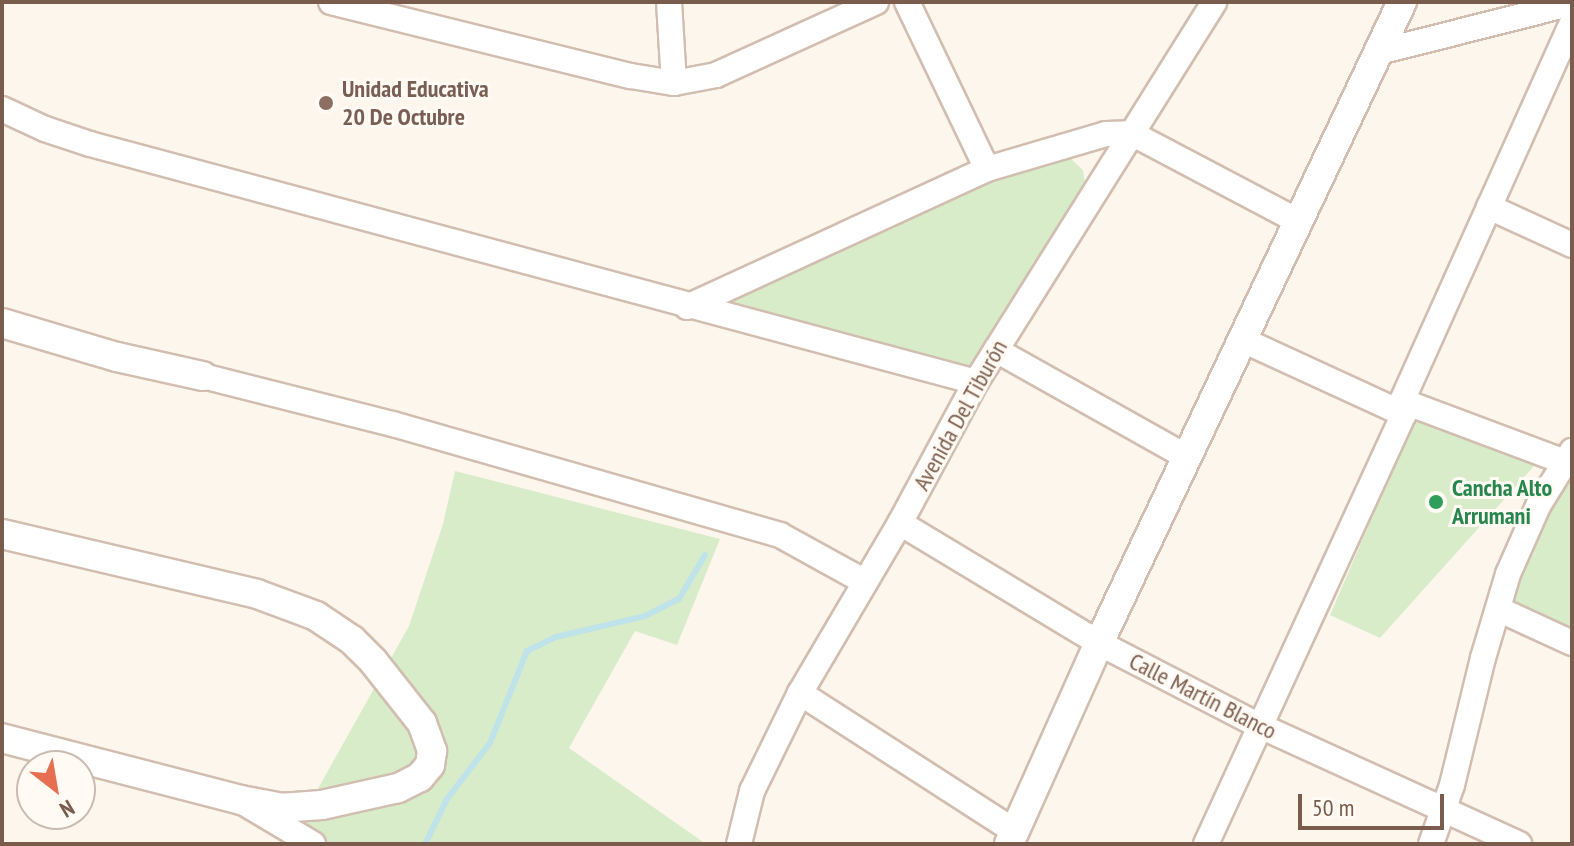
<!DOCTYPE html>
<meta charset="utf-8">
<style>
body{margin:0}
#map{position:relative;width:1574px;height:846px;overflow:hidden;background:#fdf6ec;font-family:"PT Sans Narrow",sans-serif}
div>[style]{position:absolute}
.green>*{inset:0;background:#d8ecc9}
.stream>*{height:6px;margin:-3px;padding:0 3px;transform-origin:3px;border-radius:3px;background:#bfe3e8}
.roads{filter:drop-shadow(2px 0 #d1beb0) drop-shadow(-2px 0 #d1beb0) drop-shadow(0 2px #d1beb0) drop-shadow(0 -2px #d1beb0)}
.minor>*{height:24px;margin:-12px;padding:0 12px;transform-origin:12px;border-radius:12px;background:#fff}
.tertiary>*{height:28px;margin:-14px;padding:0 14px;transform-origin:14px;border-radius:14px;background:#fff}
.dots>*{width:22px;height:22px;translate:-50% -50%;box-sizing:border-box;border:4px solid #fffaf3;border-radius:50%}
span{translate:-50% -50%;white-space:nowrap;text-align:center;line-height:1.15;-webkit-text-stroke:6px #fffaf3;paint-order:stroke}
.education-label{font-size:24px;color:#785e54;font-weight:700}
.left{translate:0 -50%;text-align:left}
.street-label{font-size:24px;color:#7a5c4d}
.leisure-label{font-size:24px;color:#27864d;font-weight:700}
.frame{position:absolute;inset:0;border:4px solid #7a5c4d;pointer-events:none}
.north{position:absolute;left:16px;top:750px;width:80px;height:80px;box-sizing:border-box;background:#fffaf3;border:2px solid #cabbb1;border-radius:50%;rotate:149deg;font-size:22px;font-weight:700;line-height:32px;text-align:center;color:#7a5c4d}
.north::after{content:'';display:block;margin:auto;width:28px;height:36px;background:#e76f51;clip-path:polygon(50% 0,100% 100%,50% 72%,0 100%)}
.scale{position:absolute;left:1298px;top:794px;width:146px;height:36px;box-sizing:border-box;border:4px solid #7a5c4d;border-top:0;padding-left:10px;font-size:24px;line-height:28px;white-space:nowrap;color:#7a5c4d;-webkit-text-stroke:6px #fffaf3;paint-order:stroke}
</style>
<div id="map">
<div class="green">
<div style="clip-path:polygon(1057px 159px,1071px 159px,1083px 170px,1085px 183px,980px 358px,967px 366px,955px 367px,719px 302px,990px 177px,1012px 176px)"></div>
<div style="clip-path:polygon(1423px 418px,1535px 465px,1380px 638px,1330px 615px,1412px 425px)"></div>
<div style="clip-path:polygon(455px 471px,720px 539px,677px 645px,635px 631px,569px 748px,706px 844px,287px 844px,409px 626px,443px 524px)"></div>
<div style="clip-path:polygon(1565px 479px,1572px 482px,1572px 630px,1508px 602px)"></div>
</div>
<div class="stream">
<div style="left:425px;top:844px;width:50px;rotate:-63.9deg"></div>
<div style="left:447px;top:799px;width:71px;rotate:-52.5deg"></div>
<div style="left:490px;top:743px;width:99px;rotate:-68.1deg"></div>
<div style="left:527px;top:651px;width:32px;rotate:-26deg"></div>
<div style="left:556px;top:637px;width:91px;rotate:-13.3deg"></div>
<div style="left:645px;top:616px;width:38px;rotate:-27deg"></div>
<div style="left:679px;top:599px;width:51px;rotate:-59.4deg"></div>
</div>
<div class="roads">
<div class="minor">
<div style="left:331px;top:2px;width:309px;rotate:13.9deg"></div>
<div style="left:631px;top:76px;width:44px;rotate:9.2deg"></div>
<div style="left:674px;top:83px;width:43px;rotate:-10.8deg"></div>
<div style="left:716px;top:75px;width:176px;rotate:-24.5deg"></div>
<div style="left:669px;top:2px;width:81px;rotate:86.5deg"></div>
<div style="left:907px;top:2px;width:185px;rotate:64.4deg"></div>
<div style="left:1379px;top:52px;width:199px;rotate:-14.2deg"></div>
<div style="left:2px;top:109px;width:47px;rotate:24.9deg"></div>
<div style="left:45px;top:129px;width:47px;rotate:18.4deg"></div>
<div style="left:90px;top:144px;width:917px;rotate:15.04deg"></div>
<div style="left:1489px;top:207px;width:91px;rotate:24.6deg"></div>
<div style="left:687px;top:307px;width:330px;rotate:-24.7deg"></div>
<div style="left:987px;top:169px;width:124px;rotate:-16.4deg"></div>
<div style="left:1106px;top:134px;width:25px;rotate:-2deg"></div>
<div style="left:1131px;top:133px;width:191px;rotate:27.8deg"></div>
<div style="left:1245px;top:341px;width:175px;rotate:24.7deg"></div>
<div style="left:996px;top:350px;width:219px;rotate:29.3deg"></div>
<div style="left:203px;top:376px;width:196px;rotate:14.2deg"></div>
<div style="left:393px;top:424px;width:403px;rotate:16deg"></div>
<div style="left:780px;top:535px;width:97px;rotate:28.9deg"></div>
<div style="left:1402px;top:401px;width:174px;rotate:20.5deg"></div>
<div style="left:900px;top:523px;width:232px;rotate:31.1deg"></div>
<div style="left:1099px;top:643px;width:179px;rotate:27.3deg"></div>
<div style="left:1258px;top:725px;width:287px;rotate:24.5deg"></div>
<div style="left:1498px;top:609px;width:81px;rotate:24.7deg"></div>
<div style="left:800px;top:693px;width:255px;rotate:32.8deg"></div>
<div style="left:246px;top:804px;width:78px;rotate:30.8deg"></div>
<div style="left:739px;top:844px;width:55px;rotate:-76.2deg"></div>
<div style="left:752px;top:791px;width:109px;rotate:-63.9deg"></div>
<div style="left:800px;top:693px;width:197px;rotate:-59.5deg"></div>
<div style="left:900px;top:523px;width:160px;rotate:-61.7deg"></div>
<div style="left:976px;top:382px;width:448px;rotate:-57.9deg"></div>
<div style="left:1206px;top:844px;width:473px;rotate:-65.3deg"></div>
<div style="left:1404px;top:414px;width:13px;rotate:-99deg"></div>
<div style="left:1402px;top:401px;width:414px;rotate:-65.8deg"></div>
<div style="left:1431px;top:844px;width:63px;rotate:-70.4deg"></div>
<div style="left:1452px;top:785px;width:131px;rotate:-76.3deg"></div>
<div style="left:1483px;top:658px;width:88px;rotate:-73.4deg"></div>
<div style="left:1508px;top:574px;width:74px;rotate:-66.2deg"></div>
<div style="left:1538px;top:506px;width:65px;rotate:-58.3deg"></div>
</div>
<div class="tertiary">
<div style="left:2px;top:323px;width:120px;rotate:16.5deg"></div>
<div style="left:117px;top:357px;width:88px;rotate:12.5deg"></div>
<div style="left:2px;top:534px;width:262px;rotate:13.2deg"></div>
<div style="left:257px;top:594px;width:63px;rotate:20.4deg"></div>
<div style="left:316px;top:616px;width:43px;rotate:33.7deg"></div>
<div style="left:352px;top:640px;width:30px;rotate:45deg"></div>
<div style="left:373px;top:661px;width:79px;rotate:51.7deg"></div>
<div style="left:422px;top:723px;width:30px;rotate:70deg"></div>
<div style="left:432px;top:751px;width:14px;rotate:98deg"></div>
<div style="left:430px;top:765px;width:16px;rotate:130deg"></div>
<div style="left:420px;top:777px;width:25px;rotate:153deg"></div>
<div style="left:398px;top:788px;width:78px;rotate:167.4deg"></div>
<div style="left:322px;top:805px;width:39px;rotate:176deg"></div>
<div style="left:283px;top:808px;width:43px;rotate:-169.2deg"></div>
<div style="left:241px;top:800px;width:247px;rotate:-165.5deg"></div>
<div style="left:1009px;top:844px;width:220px;rotate:-65.9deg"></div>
<div style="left:1099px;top:643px;width:709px;rotate:-64.7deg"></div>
</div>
</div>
<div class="dots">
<div style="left:326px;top:103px;background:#8d6e63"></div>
<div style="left:1436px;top:502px;background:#2e9e5b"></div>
</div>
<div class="education-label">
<span class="left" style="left:342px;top:103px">Unidad Educativa<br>20 De Octubre</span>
</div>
<div class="street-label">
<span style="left:960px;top:415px;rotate:-61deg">Avenida Del Tiburón</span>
<span style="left:1203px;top:696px;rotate:27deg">Calle Martín Blanco</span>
</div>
<div class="leisure-label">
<span class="left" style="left:1452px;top:502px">Cancha Alto<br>Arrumani</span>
</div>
<div class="frame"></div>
<div class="north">N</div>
<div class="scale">50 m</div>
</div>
